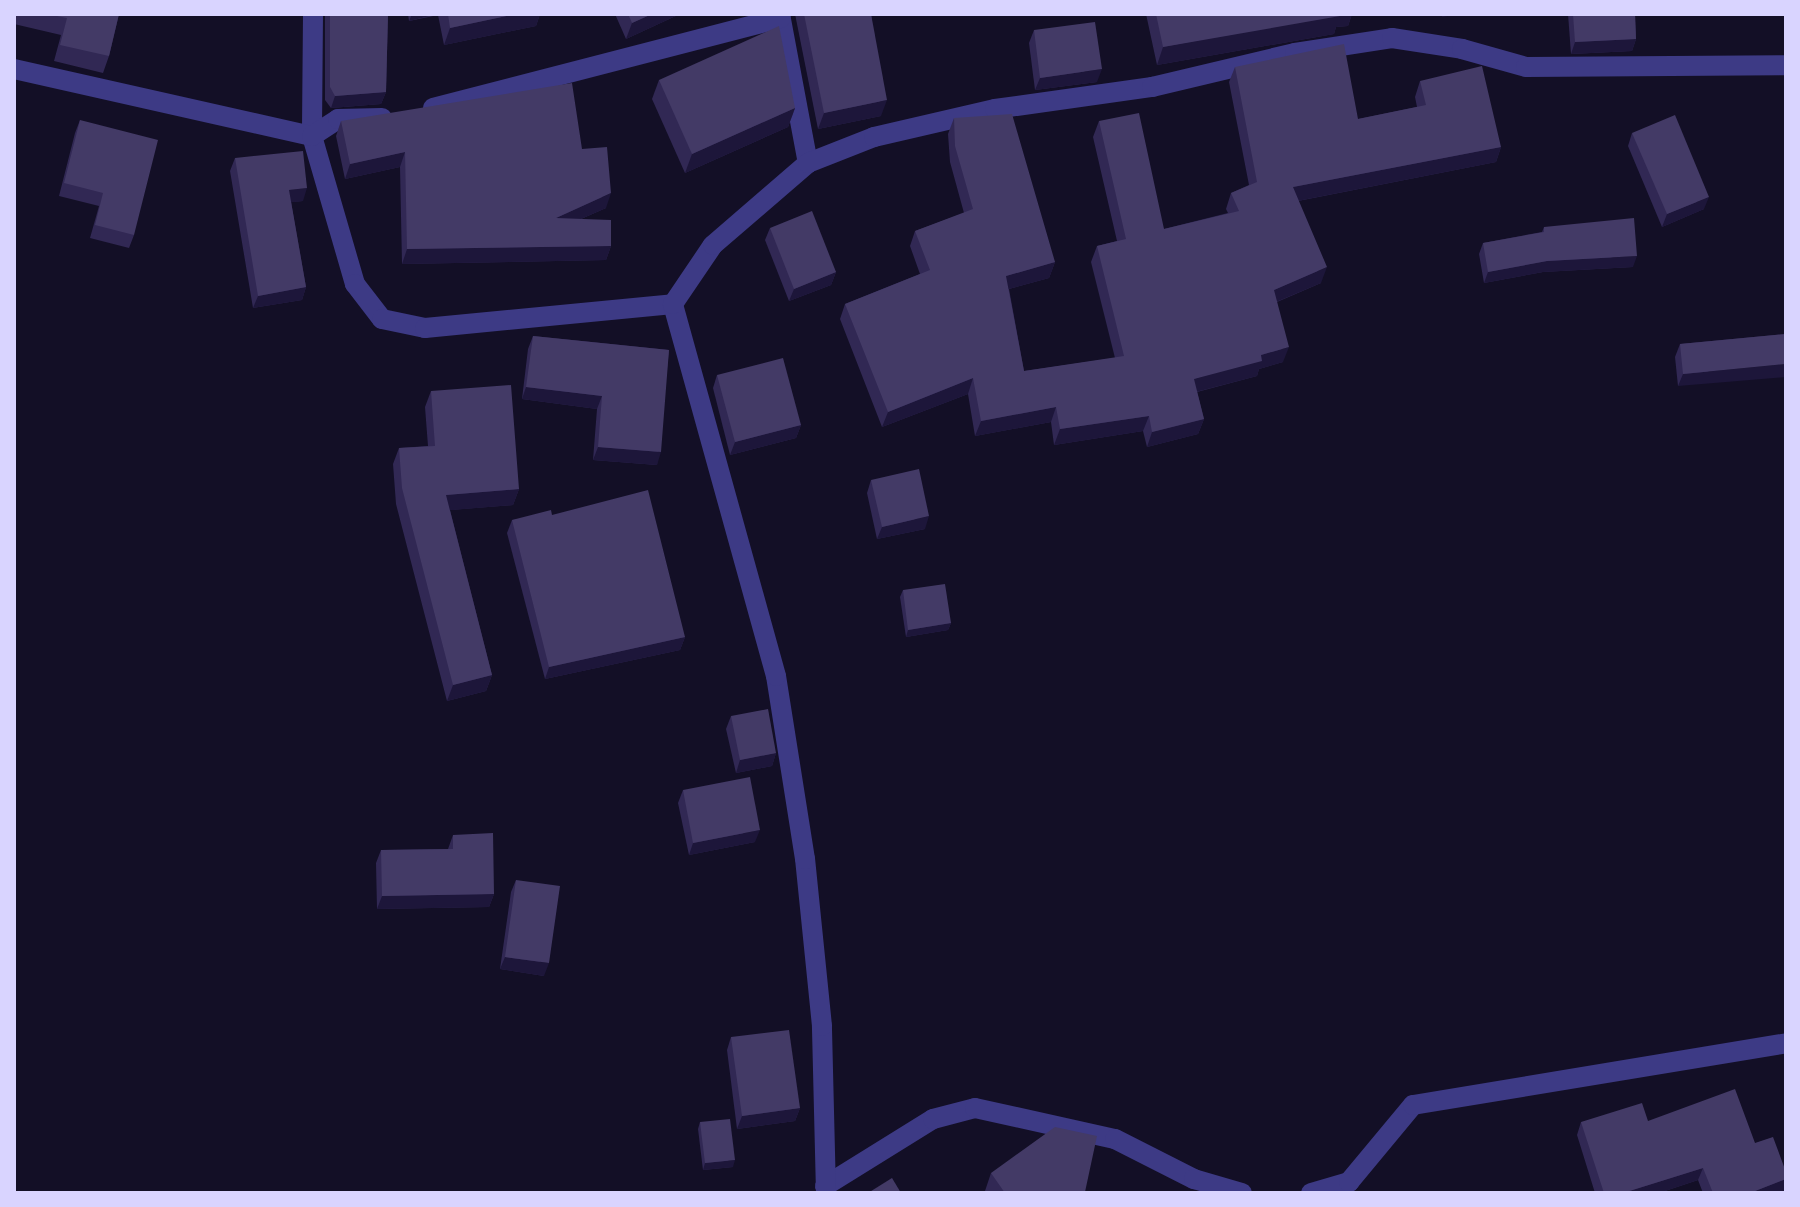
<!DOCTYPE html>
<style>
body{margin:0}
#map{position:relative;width:1800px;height:1207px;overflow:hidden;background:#130f26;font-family:Overpass,sans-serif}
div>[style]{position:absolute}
.minor>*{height:20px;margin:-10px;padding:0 10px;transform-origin:10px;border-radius:10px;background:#3d3a85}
.wall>*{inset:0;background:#312854}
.shaded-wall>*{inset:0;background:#1d163a}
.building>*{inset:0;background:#433a66}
span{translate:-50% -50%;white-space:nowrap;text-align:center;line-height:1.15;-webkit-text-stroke:6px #130f26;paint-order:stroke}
.frame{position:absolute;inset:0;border:16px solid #d9d4ff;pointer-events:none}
</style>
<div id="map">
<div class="minor">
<div style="left:313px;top:14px;width:122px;rotate:90.5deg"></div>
<div style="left:312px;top:136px;width:154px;rotate:73.8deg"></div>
<div style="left:355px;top:284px;width:44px;rotate:52.4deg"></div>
<div style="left:382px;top:319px;width:44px;rotate:11.8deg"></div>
<div style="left:425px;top:328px;width:249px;rotate:-5.5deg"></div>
<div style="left:780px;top:14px;width:152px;rotate:79.4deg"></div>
<div style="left:14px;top:69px;width:305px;rotate:12.7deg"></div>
<div style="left:312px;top:136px;width:31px;rotate:-33deg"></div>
<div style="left:338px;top:119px;width:44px;rotate:-1.3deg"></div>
<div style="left:433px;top:108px;width:359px;rotate:-14.5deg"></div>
<div style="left:825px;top:1186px;width:127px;rotate:-31.8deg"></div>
<div style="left:933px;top:1119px;width:43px;rotate:-14.7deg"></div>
<div style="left:975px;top:1108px;width:143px;rotate:12.5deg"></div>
<div style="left:1115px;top:1139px;width:89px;rotate:26.9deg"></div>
<div style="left:1194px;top:1179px;width:50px;rotate:16.3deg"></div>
<div style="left:826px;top:1193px;width:167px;rotate:-91.4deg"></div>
<div style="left:822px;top:1026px;width:168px;rotate:-95.8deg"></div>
<div style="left:805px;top:859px;width:185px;rotate:-99deg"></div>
<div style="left:776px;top:676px;width:386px;rotate:-105.5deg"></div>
<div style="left:673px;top:304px;width:71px;rotate:-55.9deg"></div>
<div style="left:713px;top:245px;width:125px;rotate:-40.8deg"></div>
<div style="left:808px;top:163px;width:71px;rotate:-21.5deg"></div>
<div style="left:874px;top:137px;width:124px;rotate:-13deg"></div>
<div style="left:995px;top:109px;width:159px;rotate:-8deg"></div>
<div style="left:1152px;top:87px;width:147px;rotate:-13.4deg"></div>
<div style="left:1295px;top:53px;width:98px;rotate:-8.8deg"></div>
<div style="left:1392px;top:38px;width:71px;rotate:8.9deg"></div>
<div style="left:1462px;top:49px;width:66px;rotate:15.7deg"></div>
<div style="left:1526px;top:67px;width:260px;rotate:-0.4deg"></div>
<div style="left:1311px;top:1193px;width:40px;rotate:-16deg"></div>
<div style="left:1349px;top:1182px;width:100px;rotate:-50.3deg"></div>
<div style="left:1413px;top:1105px;width:378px;rotate:-9.4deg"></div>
</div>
<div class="wall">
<div style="clip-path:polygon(14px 14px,119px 14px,109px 56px,103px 73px,54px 61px,61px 35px,14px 24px)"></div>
<div style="clip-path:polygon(325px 14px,388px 14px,386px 92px,381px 104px,331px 108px,325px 100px)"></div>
<div style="clip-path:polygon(408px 14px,540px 14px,536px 26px,444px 45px,438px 15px,409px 21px)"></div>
<div style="clip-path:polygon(615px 14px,680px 14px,626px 39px)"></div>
<div style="clip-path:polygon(795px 14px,871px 14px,881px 116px,818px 129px)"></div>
<div style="clip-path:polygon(1146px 14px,1352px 14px,1348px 26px,1336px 27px,1334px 34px,1157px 65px)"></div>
<div style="clip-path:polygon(1568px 14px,1635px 14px,1636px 39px,1632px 51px,1571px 54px)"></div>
<div style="clip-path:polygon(1034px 30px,1097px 82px,1035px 90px,1029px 43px)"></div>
<div style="clip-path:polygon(1235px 67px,1358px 119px,1417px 107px,1415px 97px,1420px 81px,1501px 147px,1496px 162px,1298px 201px,1321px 283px,1277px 302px,1283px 362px,1259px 369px,1257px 376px,1197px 392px,1204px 419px,1198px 434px,1147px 447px,1143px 431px,1054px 445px,1051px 422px,975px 436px,968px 394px,882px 427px,840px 319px,845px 304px,920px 274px,910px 246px,915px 231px,964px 213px,950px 162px,948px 134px,954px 118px,1055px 262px,1049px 278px,1009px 289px,1024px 371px,1115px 358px,1091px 262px,1097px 246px,1117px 241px,1093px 137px,1099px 121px,1164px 229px,1228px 213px,1226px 209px,1231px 193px,1249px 185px,1229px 82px)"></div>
<div style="clip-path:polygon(659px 80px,795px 108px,788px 127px,685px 173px,652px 99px)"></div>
<div style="clip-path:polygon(80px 120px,134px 235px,129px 248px,90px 238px,99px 206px,59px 196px,75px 133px)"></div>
<div style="clip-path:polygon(341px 121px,582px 149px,606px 208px,581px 219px,611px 246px,606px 260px,402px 264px,400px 167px,345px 179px,336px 136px)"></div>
<div style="clip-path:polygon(1632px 133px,1704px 209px,1662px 227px,1628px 146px)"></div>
<div style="clip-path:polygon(235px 158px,303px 201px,291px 202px,306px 287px,302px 300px,253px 308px,230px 171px)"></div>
<div style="clip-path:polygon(1544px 227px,1633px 267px,1543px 272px,1484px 283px,1479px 254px,1483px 243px,1542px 232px)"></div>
<div style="clip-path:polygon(770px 228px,836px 272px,831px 285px,789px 301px,765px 240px)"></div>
<div style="clip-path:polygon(1786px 334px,1678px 386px,1675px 357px,1680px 344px)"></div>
<div style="clip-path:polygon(533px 336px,669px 350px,657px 465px,593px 460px,597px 409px,522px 399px,528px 349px)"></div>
<div style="clip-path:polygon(717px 375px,801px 425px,796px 438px,730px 455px,713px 388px)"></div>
<div style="clip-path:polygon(431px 391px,519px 489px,513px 505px,450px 510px,492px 675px,486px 691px,447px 701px,396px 504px,393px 464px,399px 448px,428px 446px,425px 407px)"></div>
<div style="clip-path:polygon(871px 480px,925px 529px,877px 539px,867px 493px)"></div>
<div style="clip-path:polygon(552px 515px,685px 637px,680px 650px,545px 679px,507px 533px,512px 520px)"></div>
<div style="clip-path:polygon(903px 590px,951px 623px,948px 630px,906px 637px,900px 597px)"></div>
<div style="clip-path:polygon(731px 716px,776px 753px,772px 766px,736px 773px,726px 729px)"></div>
<div style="clip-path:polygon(683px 790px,755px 842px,689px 855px,678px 803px)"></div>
<div style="clip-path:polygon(453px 835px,494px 894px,489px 907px,377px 909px,376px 863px,381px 850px,448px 849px)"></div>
<div style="clip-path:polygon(516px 880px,544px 976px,500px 969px,511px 892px)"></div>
<div style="clip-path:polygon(731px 1037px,800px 1108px,795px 1121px,737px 1129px,727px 1050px)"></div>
<div style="clip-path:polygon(1648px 1121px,1755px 1143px,1786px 1172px,1786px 1185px,1784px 1191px,1779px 1193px,1703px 1193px,1698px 1180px,1659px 1193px,1595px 1193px,1577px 1135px,1581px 1122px)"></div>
<div style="clip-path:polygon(700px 1122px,733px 1167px,703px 1170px,698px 1129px)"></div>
<div style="clip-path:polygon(991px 1173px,1085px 1192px,1086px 1193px,986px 1193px,985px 1191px)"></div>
</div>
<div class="shaded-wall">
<div style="clip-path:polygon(412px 14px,438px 14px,409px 21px)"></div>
<div style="clip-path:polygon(516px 14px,540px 14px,536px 26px,444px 45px,450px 28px)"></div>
<div style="clip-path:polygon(652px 14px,680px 14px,626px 39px,632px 23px)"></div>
<div style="clip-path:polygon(1337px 14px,1352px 14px,1348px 26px,1336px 27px,1334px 34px,1157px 65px,1163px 47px)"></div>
<div style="clip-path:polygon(1443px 14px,1458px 14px,1442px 17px)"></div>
<div style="clip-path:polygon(1636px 39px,1632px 51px,1571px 54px,1575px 42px)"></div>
<div style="clip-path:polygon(1102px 69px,1097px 82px,1035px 90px,1040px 78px)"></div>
<div style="clip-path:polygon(386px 92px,381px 104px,331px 108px,335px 96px)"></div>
<div style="clip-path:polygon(887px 100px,881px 116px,818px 129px,824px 113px)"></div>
<div style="clip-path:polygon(795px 108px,788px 127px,685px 173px,692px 154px)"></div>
<div style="clip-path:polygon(1501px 147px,1496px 162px,1287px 203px,1293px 187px)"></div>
<div style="clip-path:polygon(405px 152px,400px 167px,345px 179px,350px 164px)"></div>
<div style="clip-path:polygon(307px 188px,303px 201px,285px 203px,289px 190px)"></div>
<div style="clip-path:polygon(611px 193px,606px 208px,551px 232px,556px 218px)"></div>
<div style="clip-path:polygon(1709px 197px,1704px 209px,1662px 227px,1667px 214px)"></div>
<div style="clip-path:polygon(611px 246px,606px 260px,402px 264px,407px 249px)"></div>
<div style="clip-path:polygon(1637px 256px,1633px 267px,1543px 272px,1484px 283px,1488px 272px,1547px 261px)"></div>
<div style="clip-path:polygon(1055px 262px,1049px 278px,1001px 291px,1006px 276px)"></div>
<div style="clip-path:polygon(1327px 267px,1321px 283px,1269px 305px,1274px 290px)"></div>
<div style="clip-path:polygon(836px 272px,831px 285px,789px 301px,794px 289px)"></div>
<div style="clip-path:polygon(306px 287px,302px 300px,253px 308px,258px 296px)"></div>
<div style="clip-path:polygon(1289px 347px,1283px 362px,1259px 369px,1257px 376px,1188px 394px,1194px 379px,1261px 355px)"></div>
<div style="clip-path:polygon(1786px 364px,1786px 377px,1678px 386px,1683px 374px)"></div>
<div style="clip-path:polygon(973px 378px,968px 394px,882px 427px,888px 412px)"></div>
<div style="clip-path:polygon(526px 387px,602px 396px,597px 409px,522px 399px)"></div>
<div style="clip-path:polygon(1056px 407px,1051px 422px,975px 436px,981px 421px)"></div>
<div style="clip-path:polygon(1149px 416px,1143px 431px,1054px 445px,1060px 429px)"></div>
<div style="clip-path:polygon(1204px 419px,1198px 434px,1147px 447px,1152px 432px)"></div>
<div style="clip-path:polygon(801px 425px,796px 438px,730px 455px,735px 442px)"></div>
<div style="clip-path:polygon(598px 447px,661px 452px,657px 465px,593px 460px)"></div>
<div style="clip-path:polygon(519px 489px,513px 505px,440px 511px,446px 495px)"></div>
<div style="clip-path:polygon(929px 516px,925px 529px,877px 539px,882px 527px)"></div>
<div style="clip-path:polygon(951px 623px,948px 630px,906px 637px,908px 630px)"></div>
<div style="clip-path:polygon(685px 637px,680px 650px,545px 679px,549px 667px)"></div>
<div style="clip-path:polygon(492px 675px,486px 691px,447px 701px,453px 685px)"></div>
<div style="clip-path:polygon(776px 753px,772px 766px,736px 773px,740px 760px)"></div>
<div style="clip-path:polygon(760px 830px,755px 842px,689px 855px,693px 843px)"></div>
<div style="clip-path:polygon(494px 894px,489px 907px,377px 909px,382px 896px)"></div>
<div style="clip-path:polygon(505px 957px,549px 963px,544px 976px,500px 969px)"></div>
<div style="clip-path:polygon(800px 1108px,795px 1121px,737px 1129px,742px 1116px)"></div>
<div style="clip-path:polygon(735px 1160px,733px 1167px,703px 1170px,705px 1163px)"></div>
<div style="clip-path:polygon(1703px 1168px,1698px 1180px,1659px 1193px,1623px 1193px)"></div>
<div style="clip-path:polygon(1786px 1179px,1786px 1185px,1784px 1191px,1779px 1193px,1750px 1193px)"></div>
</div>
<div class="building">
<div style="clip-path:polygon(47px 14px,119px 14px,109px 56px,60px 45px,67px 18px)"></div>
<div style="clip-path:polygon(330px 14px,388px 14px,386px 92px,335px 96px,330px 87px)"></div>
<div style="clip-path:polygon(448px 14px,516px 14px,450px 28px)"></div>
<div style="clip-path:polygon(628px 14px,652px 14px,632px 23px)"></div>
<div style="clip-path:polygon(804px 14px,871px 14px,887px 100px,824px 113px)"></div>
<div style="clip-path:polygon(1156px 14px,1340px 14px,1340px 16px,1163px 47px)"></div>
<div style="clip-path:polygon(1573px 14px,1635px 14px,1636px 39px,1575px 42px)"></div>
<div style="clip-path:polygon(1095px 22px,1102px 69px,1040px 78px,1034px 30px)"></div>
<div style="clip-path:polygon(779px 26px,795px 108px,692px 154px,659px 80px)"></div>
<div style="clip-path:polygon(1344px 44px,1358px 119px,1426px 105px,1420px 81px,1482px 66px,1501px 147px,1293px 187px,1327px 267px,1274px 290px,1289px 347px,1261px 355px,1262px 361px,1194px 379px,1204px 419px,1152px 432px,1149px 416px,1060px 429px,1056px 407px,981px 421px,973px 378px,888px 412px,845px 304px,930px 270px,915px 231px,973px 209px,955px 146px,954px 118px,1012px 114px,1055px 262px,1006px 276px,1024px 371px,1124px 356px,1097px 246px,1126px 239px,1099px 121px,1139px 113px,1164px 229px,1239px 211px,1231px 193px,1257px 182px,1235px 67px)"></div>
<div style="clip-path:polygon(572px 83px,582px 149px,607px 147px,611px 193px,556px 218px,611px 220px,611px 246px,407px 249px,405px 152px,350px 164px,341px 121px)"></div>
<div style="clip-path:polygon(1675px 115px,1709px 197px,1667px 214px,1632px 133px)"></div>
<div style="clip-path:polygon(80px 120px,158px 140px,134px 235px,95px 225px,103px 193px,64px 183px)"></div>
<div style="clip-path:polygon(303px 151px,307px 188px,289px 190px,306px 287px,258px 296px,235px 158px)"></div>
<div style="clip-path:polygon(812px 211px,836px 272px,794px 289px,770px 228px)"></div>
<div style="clip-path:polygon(1634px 218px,1637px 256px,1547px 261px,1488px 272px,1483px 243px,1544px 232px,1544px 227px)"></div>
<div style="clip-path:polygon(1786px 334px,1786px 364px,1683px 374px,1680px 344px)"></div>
<div style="clip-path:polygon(533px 336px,669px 350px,661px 452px,598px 447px,602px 396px,526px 387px)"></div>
<div style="clip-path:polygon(783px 358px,801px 425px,735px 442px,717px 375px)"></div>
<div style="clip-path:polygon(511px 385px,519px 489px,446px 495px,492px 675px,453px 685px,402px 488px,399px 448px,435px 446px,431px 391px)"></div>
<div style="clip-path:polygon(919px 469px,929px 516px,882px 527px,871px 480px)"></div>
<div style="clip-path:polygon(648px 490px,685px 637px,549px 667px,512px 520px,551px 510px,552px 515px)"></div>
<div style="clip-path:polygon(945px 584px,951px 623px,908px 630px,903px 590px)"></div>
<div style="clip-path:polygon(768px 709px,776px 753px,740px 760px,731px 716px)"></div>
<div style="clip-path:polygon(750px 777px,760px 830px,693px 843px,683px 790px)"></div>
<div style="clip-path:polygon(493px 833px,494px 894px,382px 896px,381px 850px,453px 849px,453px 835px)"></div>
<div style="clip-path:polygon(516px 880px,560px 886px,549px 963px,505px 957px)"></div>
<div style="clip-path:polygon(789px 1030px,800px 1108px,742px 1116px,731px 1037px)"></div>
<div style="clip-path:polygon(1735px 1089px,1755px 1143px,1773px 1137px,1786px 1172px,1786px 1179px,1750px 1193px,1713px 1193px,1703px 1168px,1623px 1193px,1604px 1193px,1581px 1122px,1642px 1103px,1648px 1121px)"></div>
<div style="clip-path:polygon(730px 1119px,735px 1160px,705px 1163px,700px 1122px)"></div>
<div style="clip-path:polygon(1055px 1127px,1097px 1136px,1085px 1192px,1086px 1193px,1005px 1193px,991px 1173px)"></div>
<div style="clip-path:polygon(892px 1178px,901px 1193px,868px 1193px)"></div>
</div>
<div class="frame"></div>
</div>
